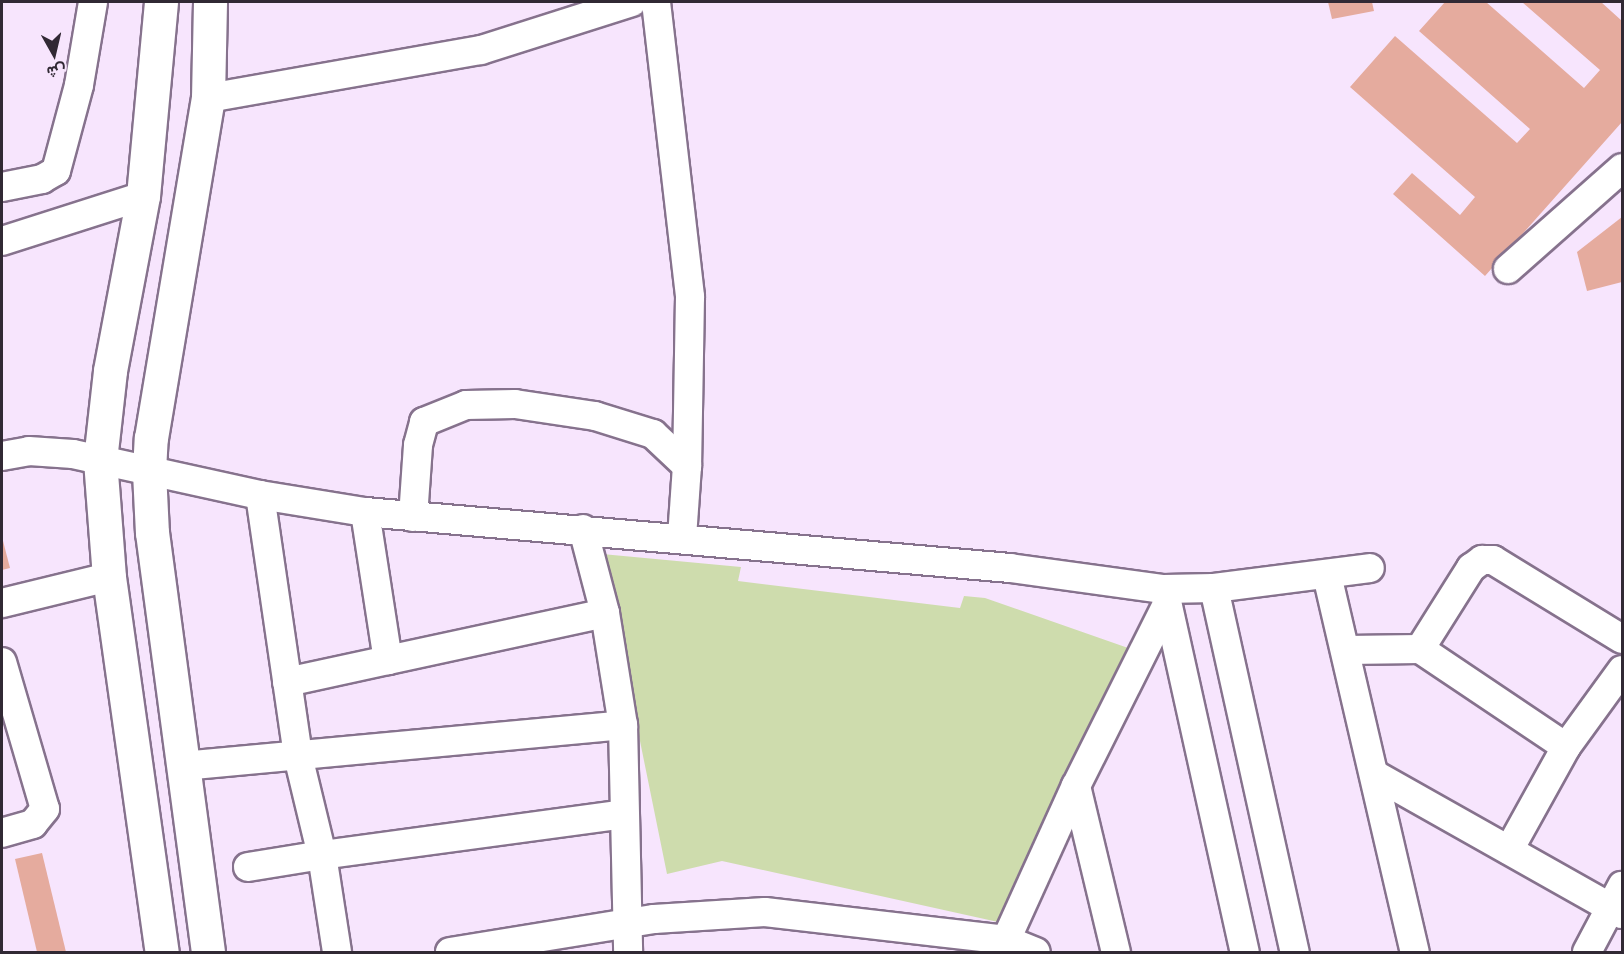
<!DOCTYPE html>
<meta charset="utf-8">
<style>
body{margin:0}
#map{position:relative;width:1624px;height:954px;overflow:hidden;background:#f7e5fd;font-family:"Golos Text",Vazirmatn,sans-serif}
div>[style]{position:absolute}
.green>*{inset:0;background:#cedcad}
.building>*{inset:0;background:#e5ab9e}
.roads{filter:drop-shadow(2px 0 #86728d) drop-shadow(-2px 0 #86728d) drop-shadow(0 2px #86728d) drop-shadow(0 -2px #86728d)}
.minor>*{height:28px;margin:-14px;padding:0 14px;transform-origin:14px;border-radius:14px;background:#fff}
.tertiary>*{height:33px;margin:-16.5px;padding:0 16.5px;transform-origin:16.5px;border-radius:16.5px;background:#fff}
span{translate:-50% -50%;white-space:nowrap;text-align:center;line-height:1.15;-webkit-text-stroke:4.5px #f7e5fd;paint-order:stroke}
.frame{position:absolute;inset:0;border:3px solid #312934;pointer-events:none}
.north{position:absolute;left:24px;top:24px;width:60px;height:60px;-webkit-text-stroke:4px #f7e5fd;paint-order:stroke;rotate:172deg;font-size:16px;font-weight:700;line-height:24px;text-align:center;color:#312934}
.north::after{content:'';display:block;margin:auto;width:21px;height:27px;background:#312934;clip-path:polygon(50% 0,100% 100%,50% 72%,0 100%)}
</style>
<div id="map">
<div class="green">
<div style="clip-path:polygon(602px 554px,741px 567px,738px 581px,960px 608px,964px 596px,985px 598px,1131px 649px,998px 922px,722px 861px,667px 874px)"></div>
</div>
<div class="building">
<div style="clip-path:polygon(1328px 2px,1372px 2px,1374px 11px,1332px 19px)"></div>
<div style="clip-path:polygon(1445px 2px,1486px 2px,1584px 88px,1600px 70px,1522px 2px,1601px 2px,1622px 21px,1622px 122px,1485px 276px,1393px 194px,1412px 173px,1460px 215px,1475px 197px,1350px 87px,1395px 36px,1517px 143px,1530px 129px,1419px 31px)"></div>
<div style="clip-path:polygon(1622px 217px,1622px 282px,1587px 291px,1577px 252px)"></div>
<div style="clip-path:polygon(2px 537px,10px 568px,2px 570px)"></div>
<div style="clip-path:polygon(42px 853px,66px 952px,37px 952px,15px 859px)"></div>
</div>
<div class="roads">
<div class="minor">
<div style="left:656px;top:2px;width:297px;rotate:83.4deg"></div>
<div style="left:690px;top:297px;width:169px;rotate:91deg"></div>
<div style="left:208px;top:98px;width:277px;rotate:-10deg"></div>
<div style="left:481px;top:50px;width:158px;rotate:-17.6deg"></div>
<div style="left:2px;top:187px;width:41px;rotate:-11.3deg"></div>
<div style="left:42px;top:179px;width:16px;rotate:-30deg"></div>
<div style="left:56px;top:171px;width:89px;rotate:-75deg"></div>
<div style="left:79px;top:85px;width:84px;rotate:-80.4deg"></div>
<div style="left:2px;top:241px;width:148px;rotate:-17.7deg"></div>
<div style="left:1508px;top:269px;width:152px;rotate:-41.5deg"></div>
<div style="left:2px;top:456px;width:27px;rotate:-10deg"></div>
<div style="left:29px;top:451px;width:44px;rotate:3.9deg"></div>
<div style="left:73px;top:454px;width:191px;rotate:12.4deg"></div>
<div style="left:260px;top:495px;width:106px;rotate:9.2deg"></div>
<div style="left:365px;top:512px;width:647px;rotate:4.96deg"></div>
<div style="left:1010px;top:568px;width:155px;rotate:7.8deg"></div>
<div style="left:1164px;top:589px;width:50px;rotate:-1.1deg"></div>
<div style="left:1214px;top:588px;width:157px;rotate:-7.3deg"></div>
<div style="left:260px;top:495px;width:264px;rotate:81.7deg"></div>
<div style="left:298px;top:756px;width:102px;rotate:76.4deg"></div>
<div style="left:322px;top:855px;width:305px;rotate:-7.7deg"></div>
<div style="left:365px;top:512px;width:150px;rotate:81.2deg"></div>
<div style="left:388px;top:660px;width:222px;rotate:-12.2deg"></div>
<div style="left:413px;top:517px;width:72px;rotate:-86deg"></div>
<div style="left:418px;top:445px;width:24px;rotate:-75deg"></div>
<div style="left:424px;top:422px;width:45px;rotate:-22deg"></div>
<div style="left:466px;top:405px;width:49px;rotate:-1.2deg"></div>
<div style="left:515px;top:404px;width:81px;rotate:8.5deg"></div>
<div style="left:595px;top:416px;width:61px;rotate:17.2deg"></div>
<div style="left:653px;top:434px;width:47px;rotate:43.3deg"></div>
<div style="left:687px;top:466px;width:72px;rotate:94deg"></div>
<div style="left:583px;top:529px;width:87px;rotate:75.3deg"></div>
<div style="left:605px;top:613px;width:113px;rotate:80.9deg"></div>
<div style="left:623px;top:725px;width:227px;rotate:88.7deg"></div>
<div style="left:1327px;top:575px;width:387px;rotate:76.9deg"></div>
<div style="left:1214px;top:588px;width:373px;rotate:77.5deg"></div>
<div style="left:1166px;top:597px;width:364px;rotate:77.5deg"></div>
<div style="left:2px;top:603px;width:110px;rotate:-13.7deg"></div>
<div style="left:1347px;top:650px;width:73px;rotate:-0.8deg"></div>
<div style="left:2px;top:662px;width:153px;rotate:73.7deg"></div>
<div style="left:45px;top:809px;width:19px;rotate:129deg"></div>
<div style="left:33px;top:824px;width:32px;rotate:164deg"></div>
<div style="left:287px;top:682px;width:103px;rotate:-12.3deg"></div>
<div style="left:1566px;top:747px;width:176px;rotate:-146.1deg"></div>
<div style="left:1420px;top:649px;width:96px;rotate:-57.8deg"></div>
<div style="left:1471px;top:568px;width:14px;rotate:-36deg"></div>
<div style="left:1482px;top:560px;width:11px"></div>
<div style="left:1493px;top:560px;width:151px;rotate:31.5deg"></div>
<div style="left:183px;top:766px;width:442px;rotate:-5.3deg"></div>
<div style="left:1377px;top:776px;width:281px;rotate:29.4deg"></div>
<div style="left:1076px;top:786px;width:171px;rotate:76.5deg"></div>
<div style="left:1509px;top:850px;width:118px;rotate:-61deg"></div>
<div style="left:1566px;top:747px;width:95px;rotate:-54deg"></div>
<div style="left:248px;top:867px;width:75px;rotate:-9.2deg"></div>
<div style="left:322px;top:855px;width:98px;rotate:81.2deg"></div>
<div style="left:450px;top:952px;width:207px;rotate:-9.2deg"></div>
<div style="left:654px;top:919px;width:111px;rotate:-3.6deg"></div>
<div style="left:765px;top:912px;width:243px;rotate:6.6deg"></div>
<div style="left:1006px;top:940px;width:32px;rotate:22deg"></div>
<div style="left:1005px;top:952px;width:12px;rotate:-85deg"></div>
<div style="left:1006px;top:940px;width:169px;rotate:-65.6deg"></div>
<div style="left:1076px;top:786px;width:203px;rotate:-63.4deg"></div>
<div style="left:1587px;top:952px;width:75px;rotate:-62.1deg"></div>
</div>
<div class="tertiary">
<div style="left:161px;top:2px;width:195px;rotate:95.3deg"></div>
<div style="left:143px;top:196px;width:178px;rotate:100.7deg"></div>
<div style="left:110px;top:371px;width:90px;rotate:96.4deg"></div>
<div style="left:100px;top:460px;width:117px;rotate:85.6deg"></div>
<div style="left:109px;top:577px;width:379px;rotate:82deg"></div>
<div style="left:208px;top:952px;width:423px;rotate:-97.6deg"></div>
<div style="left:152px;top:533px;width:62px;rotate:-92.8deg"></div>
<div style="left:149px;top:471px;width:33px;rotate:-87deg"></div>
<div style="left:151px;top:438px;width:345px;rotate:-80.5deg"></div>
<div style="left:208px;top:98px;width:96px;rotate:-88.8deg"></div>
</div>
</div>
<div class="frame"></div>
<div class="north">ش</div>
</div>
